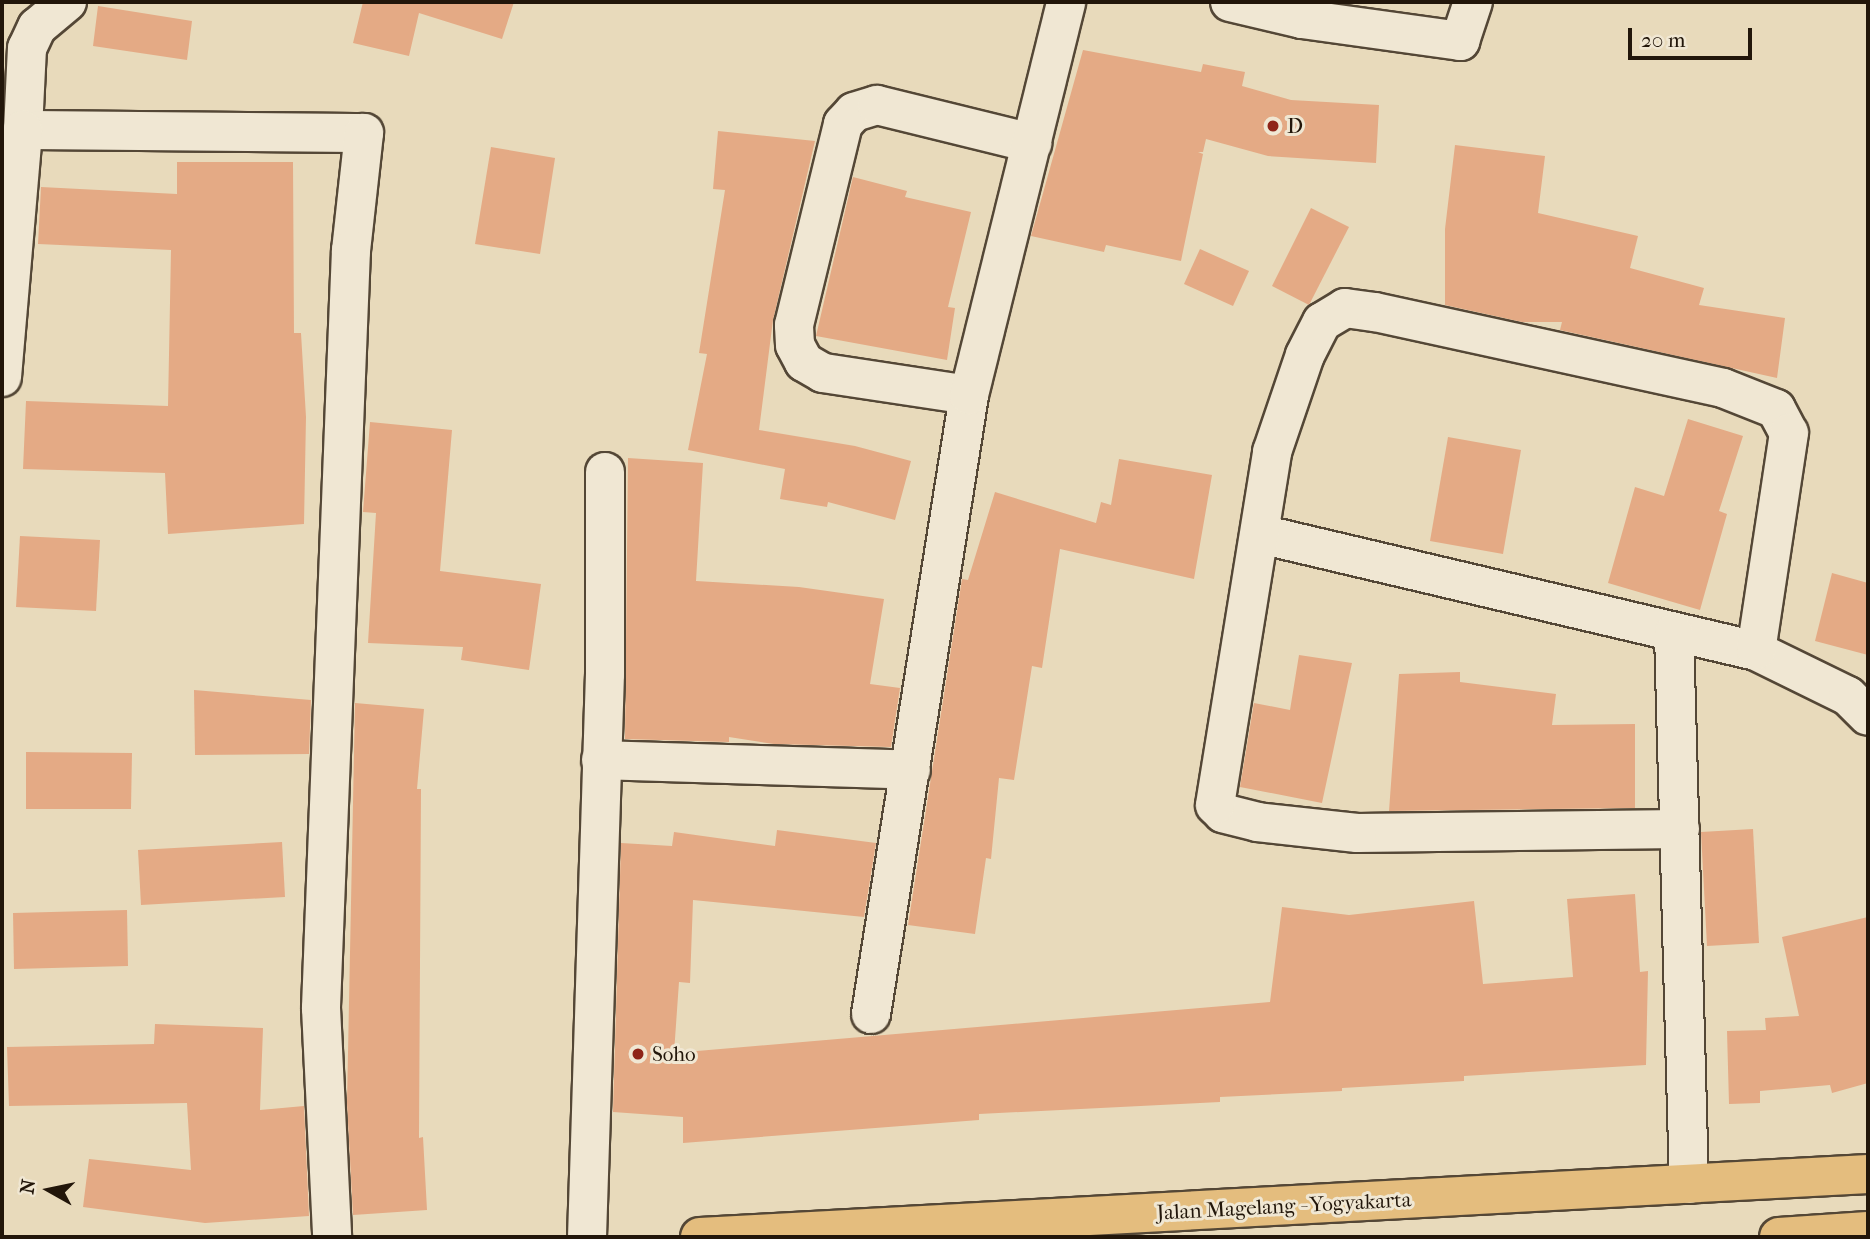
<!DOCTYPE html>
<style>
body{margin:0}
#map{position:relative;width:1870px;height:1239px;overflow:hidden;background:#e8dabb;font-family:"IM FELL French Canon",serif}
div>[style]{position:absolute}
.building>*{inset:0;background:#e4aa85}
.roads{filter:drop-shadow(2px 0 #544736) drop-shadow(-2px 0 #544736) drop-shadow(0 2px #544736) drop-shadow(0 -2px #544736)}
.street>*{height:38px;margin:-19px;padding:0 19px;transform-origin:19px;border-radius:19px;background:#f0e7d3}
.highway>*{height:38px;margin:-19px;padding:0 19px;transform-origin:19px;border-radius:19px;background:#e4bd7e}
.dots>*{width:19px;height:19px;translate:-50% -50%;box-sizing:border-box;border:4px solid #f0e7d3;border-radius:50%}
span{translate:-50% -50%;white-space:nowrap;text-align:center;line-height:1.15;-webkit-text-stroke:6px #f0e7d3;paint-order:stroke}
.poi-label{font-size:21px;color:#22160a}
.left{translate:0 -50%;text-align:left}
.street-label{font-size:21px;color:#22160a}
.frame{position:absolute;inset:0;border:4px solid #22160a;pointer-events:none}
.north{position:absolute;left:14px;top:1155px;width:70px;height:70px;-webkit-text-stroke:5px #f0e7d3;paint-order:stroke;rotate:279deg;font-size:19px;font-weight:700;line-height:28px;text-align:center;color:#22160a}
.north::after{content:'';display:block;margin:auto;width:24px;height:32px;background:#22160a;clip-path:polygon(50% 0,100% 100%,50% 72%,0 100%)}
.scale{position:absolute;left:1628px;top:28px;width:124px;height:32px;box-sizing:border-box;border:4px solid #22160a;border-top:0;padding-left:9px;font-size:21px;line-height:24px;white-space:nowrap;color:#22160a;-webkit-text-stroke:5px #f0e7d3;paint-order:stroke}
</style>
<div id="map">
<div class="building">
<div style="clip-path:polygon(363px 2px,514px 2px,502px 39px,419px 13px,409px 56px,353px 43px)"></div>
<div style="clip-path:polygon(98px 6px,192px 21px,187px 60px,93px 46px)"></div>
<div style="clip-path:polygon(1083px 50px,1201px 72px,1203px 64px,1245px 72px,1242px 86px,1291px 100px,1379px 105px,1376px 163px,1268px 156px,1206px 139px,1203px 152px,1198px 152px,1203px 154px,1181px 261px,1106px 245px,1104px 252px,1031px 236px)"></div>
<div style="clip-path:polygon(718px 131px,815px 141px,773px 320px,759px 430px,855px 446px,911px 461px,895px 520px,828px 502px,827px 507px,780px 499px,785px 469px,688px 450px,707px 354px,699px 353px,725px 190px,713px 189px)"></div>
<div style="clip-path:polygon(1455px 145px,1545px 156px,1538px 213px,1638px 236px,1630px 268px,1704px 288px,1699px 305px,1785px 318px,1777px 378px,1560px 330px,1562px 322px,1522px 322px,1445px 305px,1445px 229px)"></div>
<div style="clip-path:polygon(491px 147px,555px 158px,540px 254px,475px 244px)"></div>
<div style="clip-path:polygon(177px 162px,293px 162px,294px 333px,301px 333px,306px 417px,304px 524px,168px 534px,165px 473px,23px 469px,26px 401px,168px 406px,171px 250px,38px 244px,41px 187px,177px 194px)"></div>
<div style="clip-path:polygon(853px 177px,907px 191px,905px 197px,971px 212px,948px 307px,955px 308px,947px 360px,816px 336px)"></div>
<div style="clip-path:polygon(1311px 208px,1349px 227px,1309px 305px,1272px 286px)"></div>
<div style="clip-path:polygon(1200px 249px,1249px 271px,1233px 306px,1184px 284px)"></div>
<div style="clip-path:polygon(1688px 419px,1743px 436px,1719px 511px,1727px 514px,1700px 610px,1608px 583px,1635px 487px,1664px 496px)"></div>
<div style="clip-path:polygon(370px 422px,452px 430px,440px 571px,541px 584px,529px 670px,461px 660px,463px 647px,368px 643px,376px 513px,363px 512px)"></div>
<div style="clip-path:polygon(1448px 437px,1521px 450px,1503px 554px,1430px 541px)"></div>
<div style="clip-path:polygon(628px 458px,703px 463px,696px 581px,799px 587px,884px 599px,870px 684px,900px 688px,891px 747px,774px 744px,729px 737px,729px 742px,625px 739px)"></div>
<div style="clip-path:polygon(1119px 459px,1212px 475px,1194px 579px,1060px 549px,1042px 668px,1032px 666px,1014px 780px,999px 778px,991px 859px,986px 858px,975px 934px,908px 925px,962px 579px,968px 580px,995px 492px,1096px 523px,1101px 502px,1111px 505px)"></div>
<div style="clip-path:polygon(20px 536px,100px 540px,96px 611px,16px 607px)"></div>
<div style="clip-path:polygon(1832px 573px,1868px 583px,1868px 655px,1815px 641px)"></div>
<div style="clip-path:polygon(1299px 655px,1352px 663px,1322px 803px,1240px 787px,1254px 703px,1290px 710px)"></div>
<div style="clip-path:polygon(1460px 672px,1460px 682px,1556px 694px,1552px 725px,1635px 724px,1635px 808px,1389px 811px,1399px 674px)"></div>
<div style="clip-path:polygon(194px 690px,311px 700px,309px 754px,195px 755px)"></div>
<div style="clip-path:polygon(355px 703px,424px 709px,417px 789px,421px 789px,419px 1138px,423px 1137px,427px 1210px,353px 1215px,347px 1103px)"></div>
<div style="clip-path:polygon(26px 752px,132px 753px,131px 809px,26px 809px)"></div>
<div style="clip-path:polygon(1753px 829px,1759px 943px,1707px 946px,1701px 832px)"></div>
<div style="clip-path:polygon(777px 830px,876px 843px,864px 917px,693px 900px,690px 983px,679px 982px,674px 1053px,1270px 1002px,1282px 907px,1349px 915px,1474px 901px,1483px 984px,1573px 977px,1567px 899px,1635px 894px,1640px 972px,1648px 971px,1646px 1065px,1464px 1076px,1464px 1081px,1342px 1088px,1342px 1091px,1220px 1097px,1220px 1102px,979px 1114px,979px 1120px,683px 1143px,683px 1117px,613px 1112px,621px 843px,672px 846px,674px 832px,775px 846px)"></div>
<div style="clip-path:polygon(282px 842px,285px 897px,141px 905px,138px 850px)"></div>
<div style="clip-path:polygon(127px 910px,128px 966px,14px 969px,13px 913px)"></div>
<div style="clip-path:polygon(1868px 917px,1868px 1083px,1832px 1093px,1830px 1085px,1760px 1091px,1760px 1103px,1729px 1104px,1727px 1031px,1766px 1030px,1765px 1018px,1799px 1016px,1782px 937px)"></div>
<div style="clip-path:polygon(155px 1024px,263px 1028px,260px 1110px,304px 1106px,309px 1216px,205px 1223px,83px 1207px,89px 1159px,191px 1170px,187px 1103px,9px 1106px,7px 1047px,154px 1044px)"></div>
</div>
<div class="roads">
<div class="street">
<div style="left:67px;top:2px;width:39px;rotate:140deg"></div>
<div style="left:37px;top:27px;width:23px;rotate:115deg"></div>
<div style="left:27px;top:48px;width:82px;rotate:92.8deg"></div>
<div style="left:23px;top:130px;width:341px;rotate:0.5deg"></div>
<div style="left:364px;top:133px;width:118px;rotate:96.3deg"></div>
<div style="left:351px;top:250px;width:759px;rotate:92.27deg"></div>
<div style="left:321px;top:1008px;width:229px;rotate:87.2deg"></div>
<div style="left:1230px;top:2px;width:74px;rotate:13.3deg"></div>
<div style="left:1302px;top:19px;width:17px;rotate:-77deg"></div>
<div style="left:1302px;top:19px;width:160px;rotate:7.9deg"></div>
<div style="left:1460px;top:41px;width:41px;rotate:-71.6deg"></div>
<div style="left:2px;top:377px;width:248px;rotate:-85.1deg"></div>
<div style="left:969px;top:395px;width:148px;rotate:-171.4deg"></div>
<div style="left:823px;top:373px;width:22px;rotate:-150deg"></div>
<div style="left:804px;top:362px;width:19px;rotate:-118deg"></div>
<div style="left:795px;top:345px;width:20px;rotate:-93deg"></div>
<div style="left:794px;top:325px;width:207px;rotate:-76.3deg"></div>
<div style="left:843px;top:124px;width:16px;rotate:-47deg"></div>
<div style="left:854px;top:112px;width:24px;rotate:-17deg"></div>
<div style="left:877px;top:105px;width:160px;rotate:13.8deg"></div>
<div style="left:1260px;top:534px;width:510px;rotate:13.27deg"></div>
<div style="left:1756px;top:651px;width:102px;rotate:26.1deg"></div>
<div style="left:1848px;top:696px;width:28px;rotate:45deg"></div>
<div style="left:1674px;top:633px;width:551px;rotate:88.44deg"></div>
<div style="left:601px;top:760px;width:310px;rotate:1.8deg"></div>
<div style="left:1680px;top:829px;width:323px;rotate:179.3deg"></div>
<div style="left:1357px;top:833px;width:100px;rotate:-173.7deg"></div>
<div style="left:1258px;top:822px;width:36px;rotate:-166deg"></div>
<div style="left:1223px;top:813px;width:11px;rotate:-135deg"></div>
<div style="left:1215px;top:805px;width:358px;rotate:-80.8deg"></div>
<div style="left:1272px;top:452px;width:102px;rotate:-71.2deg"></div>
<div style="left:1305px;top:355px;width:37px;rotate:-63deg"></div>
<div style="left:1322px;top:322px;width:27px;rotate:-31deg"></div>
<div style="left:1345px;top:308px;width:30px;rotate:8deg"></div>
<div style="left:1375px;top:312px;width:356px;rotate:12.3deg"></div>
<div style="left:1723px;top:388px;width:57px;rotate:21.6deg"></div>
<div style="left:1776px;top:409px;width:27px;rotate:62deg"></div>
<div style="left:1789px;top:433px;width:220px;rotate:98.6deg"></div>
<div style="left:871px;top:1014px;width:627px;rotate:-81deg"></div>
<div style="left:969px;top:395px;width:405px;rotate:-76.1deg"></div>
<div style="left:587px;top:1237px;width:563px;rotate:-88.17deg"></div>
<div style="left:605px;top:674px;width:202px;rotate:-90deg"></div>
</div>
<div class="highway">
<div style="left:700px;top:1237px;width:1170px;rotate:-3.09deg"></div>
<div style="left:1779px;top:1237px;width:89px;rotate:-3.9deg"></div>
</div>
</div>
<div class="dots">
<div style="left:1273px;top:126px;background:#8f2418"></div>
<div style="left:638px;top:1054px;background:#8f2418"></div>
</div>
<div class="poi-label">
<span class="left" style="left:1287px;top:126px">D</span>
<span class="left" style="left:652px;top:1054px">Soho</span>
</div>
<div class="street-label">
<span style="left:1284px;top:1206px;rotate:-3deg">Jalan Magelang - Yogyakarta</span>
</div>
<div class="frame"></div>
<div class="north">N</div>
<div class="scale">20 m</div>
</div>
